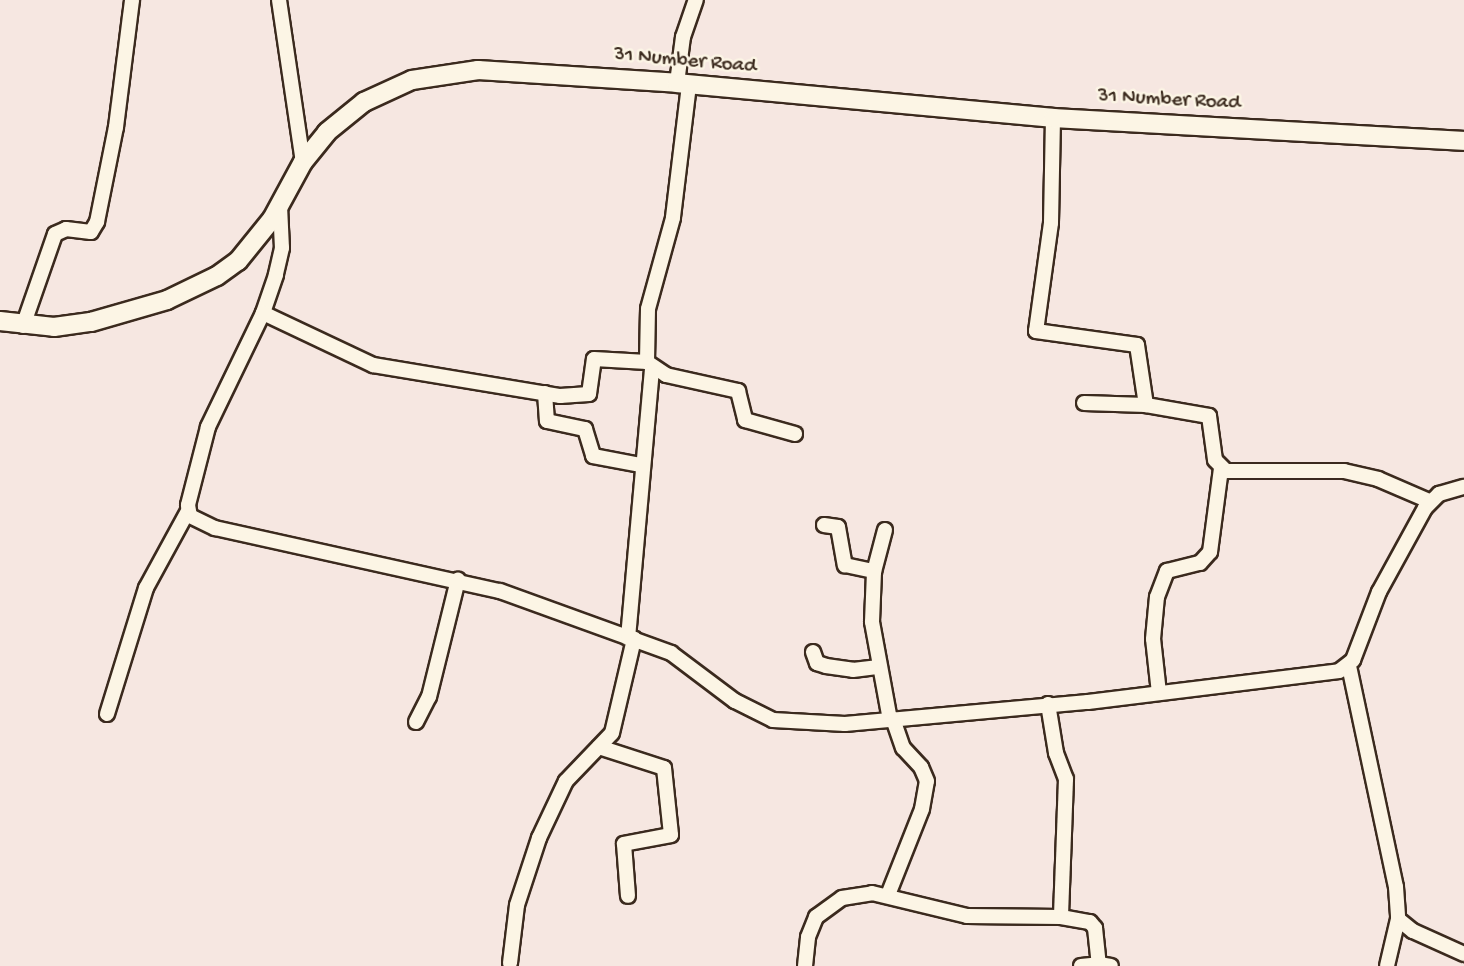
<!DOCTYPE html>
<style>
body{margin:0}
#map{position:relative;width:1464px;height:966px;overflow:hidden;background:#f6e7e1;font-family:"Gochi Hand",sans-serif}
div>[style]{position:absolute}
.roads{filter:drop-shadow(2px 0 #3b2a1e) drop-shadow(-2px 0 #3b2a1e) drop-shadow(0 2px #3b2a1e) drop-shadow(0 -2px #3b2a1e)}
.minor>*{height:14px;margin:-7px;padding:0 7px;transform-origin:7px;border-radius:7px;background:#fcf5e5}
.secondary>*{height:18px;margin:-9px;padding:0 9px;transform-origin:9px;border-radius:9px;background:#fcf5e5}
span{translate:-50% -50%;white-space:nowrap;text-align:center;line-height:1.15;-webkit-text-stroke:5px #fcf5e5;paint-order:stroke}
.street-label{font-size:21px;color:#3b2a1e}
</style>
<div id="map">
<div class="roads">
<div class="minor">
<div style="left:279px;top:0;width:164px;rotate:81.6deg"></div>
<div style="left:677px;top:83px;width:46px;rotate:-82.6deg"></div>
<div style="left:683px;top:37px;width:39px;rotate:-71deg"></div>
<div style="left:689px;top:85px;width:134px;rotate:96.9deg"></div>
<div style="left:673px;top:218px;width:94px;rotate:105.4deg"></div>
<div style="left:648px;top:309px;width:53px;rotate:91.1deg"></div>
<div style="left:647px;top:362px;width:23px;rotate:34deg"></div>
<div style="left:666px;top:375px;width:74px;rotate:12.5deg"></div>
<div style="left:738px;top:391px;width:30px;rotate:76deg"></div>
<div style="left:745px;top:420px;width:52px;rotate:15.6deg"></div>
<div style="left:1053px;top:118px;width:105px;rotate:91.1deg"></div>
<div style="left:1051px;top:223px;width:109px;rotate:97.9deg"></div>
<div style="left:1036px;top:331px;width:102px;rotate:7.9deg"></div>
<div style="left:1137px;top:345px;width:61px;rotate:81.5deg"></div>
<div style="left:1146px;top:405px;width:64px;rotate:9.9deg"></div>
<div style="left:1209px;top:416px;width:44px;rotate:82.2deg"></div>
<div style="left:1215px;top:460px;width:16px;rotate:45deg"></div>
<div style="left:1226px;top:471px;width:118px"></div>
<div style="left:1344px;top:471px;width:35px;rotate:13deg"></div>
<div style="left:1378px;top:479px;width:56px;rotate:23.3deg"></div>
<div style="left:280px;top:206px;width:42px;rotate:87.3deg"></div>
<div style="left:282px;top:248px;width:28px;rotate:103deg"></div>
<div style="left:276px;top:275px;width:40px;rotate:108.9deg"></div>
<div style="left:263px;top:313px;width:127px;rotate:115.8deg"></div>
<div style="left:208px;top:427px;width:81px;rotate:104.4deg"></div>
<div style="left:188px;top:505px;width:11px;rotate:80deg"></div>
<div style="left:190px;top:516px;width:28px;rotate:26deg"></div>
<div style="left:215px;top:528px;width:292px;rotate:12.5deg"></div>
<div style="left:500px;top:591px;width:182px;rotate:19.9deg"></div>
<div style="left:671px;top:653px;width:80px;rotate:36.9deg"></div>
<div style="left:735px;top:701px;width:42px;rotate:26.6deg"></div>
<div style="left:773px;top:720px;width:72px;rotate:3.2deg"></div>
<div style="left:845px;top:724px;width:244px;rotate:-5.2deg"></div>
<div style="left:1088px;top:702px;width:253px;rotate:-7deg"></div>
<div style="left:1339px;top:671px;width:18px;rotate:-38deg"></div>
<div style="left:1353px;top:660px;width:73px;rotate:-69.1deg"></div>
<div style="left:1379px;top:592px;width:96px;rotate:-61.3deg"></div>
<div style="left:1425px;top:508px;width:20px;rotate:-45deg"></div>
<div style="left:1439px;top:494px;width:26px;rotate:-16deg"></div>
<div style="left:263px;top:313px;width:122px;rotate:25.3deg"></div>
<div style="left:373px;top:365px;width:190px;rotate:9.4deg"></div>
<div style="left:560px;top:396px;width:29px;rotate:-4deg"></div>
<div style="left:589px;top:394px;width:35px;rotate:-82deg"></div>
<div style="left:594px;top:359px;width:53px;rotate:3.2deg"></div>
<div style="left:23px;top:326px;width:97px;rotate:-70.8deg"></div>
<div style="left:55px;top:234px;width:12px;rotate:-24deg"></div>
<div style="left:66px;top:229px;width:25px;rotate:7deg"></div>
<div style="left:91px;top:232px;width:12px;rotate:-59deg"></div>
<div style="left:97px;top:222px;width:97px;rotate:-78.7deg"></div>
<div style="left:116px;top:127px;width:128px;rotate:-82.8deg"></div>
<div style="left:545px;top:393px;width:28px;rotate:86deg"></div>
<div style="left:547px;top:421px;width:39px;rotate:12deg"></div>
<div style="left:585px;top:429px;width:28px;rotate:73deg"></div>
<div style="left:593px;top:456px;width:49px;rotate:10.6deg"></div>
<div style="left:1084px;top:403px;width:62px;rotate:1.8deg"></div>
<div style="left:824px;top:525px;width:14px;rotate:8deg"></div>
<div style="left:838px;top:527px;width:39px;rotate:80deg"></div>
<div style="left:845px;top:565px;width:30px;rotate:12deg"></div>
<div style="left:885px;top:530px;width:43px;rotate:104.7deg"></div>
<div style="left:874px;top:572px;width:50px;rotate:92.3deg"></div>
<div style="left:872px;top:622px;width:100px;rotate:79.6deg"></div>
<div style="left:628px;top:638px;width:272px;rotate:-84.9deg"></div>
<div style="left:813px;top:652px;width:12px;rotate:70deg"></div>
<div style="left:817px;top:663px;width:9px;rotate:18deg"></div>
<div style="left:826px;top:666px;width:27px;rotate:8deg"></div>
<div style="left:853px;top:670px;width:26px;rotate:-7deg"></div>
<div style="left:1349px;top:666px;width:226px;rotate:78deg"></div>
<div style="left:1396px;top:887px;width:32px;rotate:86deg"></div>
<div style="left:1398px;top:919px;width:48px;rotate:103.2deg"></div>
<div style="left:1159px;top:693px;width:54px;rotate:-96.3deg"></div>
<div style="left:1153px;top:639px;width:42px;rotate:-84.6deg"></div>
<div style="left:1157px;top:597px;width:28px;rotate:-69deg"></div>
<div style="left:1167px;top:571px;width:34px;rotate:-14deg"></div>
<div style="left:1200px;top:563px;width:15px;rotate:-48deg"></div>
<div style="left:1210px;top:552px;width:85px;rotate:-82.5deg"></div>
<div style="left:1048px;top:704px;width:50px;rotate:80.7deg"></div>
<div style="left:1056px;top:753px;width:28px;rotate:69deg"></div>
<div style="left:1066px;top:779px;width:138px;rotate:92.1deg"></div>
<div style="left:107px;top:714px;width:132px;rotate:-72.8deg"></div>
<div style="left:146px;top:588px;width:88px;rotate:-61.4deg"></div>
<div style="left:416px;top:722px;width:28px;rotate:-63deg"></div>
<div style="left:429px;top:697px;width:121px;rotate:-76.1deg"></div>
<div style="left:599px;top:747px;width:68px;rotate:17.9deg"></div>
<div style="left:664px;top:768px;width:67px;rotate:84deg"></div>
<div style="left:671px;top:835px;width:48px;rotate:169.2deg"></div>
<div style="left:624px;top:844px;width:52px;rotate:85.6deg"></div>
<div style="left:888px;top:895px;width:92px;rotate:-68.4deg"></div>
<div style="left:922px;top:809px;width:28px;rotate:-80deg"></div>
<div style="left:927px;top:781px;width:15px;rotate:-113deg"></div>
<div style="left:921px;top:767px;width:26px;rotate:-133deg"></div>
<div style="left:903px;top:748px;width:31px;rotate:-109deg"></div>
<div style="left:1398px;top:919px;width:19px;rotate:39deg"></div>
<div style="left:1413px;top:931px;width:56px;rotate:24.3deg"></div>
<div style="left:510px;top:963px;width:58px;rotate:-83.1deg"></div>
<div style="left:517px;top:905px;width:71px;rotate:-71.8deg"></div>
<div style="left:539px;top:838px;width:63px;rotate:-64.7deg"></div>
<div style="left:566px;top:781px;width:66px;rotate:-46.2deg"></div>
<div style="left:612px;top:733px;width:97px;rotate:-76.8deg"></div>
<div style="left:805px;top:966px;width:29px;rotate:-84deg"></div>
<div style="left:808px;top:937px;width:22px;rotate:-68deg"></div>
<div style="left:816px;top:917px;width:32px;rotate:-36deg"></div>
<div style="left:842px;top:898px;width:30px;rotate:-9deg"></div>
<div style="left:872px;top:893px;width:98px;rotate:13.6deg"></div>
<div style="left:967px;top:916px;width:94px;rotate:0.6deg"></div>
<div style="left:1061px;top:917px;width:29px;rotate:10deg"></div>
<div style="left:1090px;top:922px;width:8px;rotate:50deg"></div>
<div style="left:1095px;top:928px;width:36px;rotate:84deg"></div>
<div style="left:1099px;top:964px;width:12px;rotate:9deg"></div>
<div style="left:1081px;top:966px;width:18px;rotate:-6deg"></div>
</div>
<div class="secondary">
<div style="left:0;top:321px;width:54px;rotate:6.3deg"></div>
<div style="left:54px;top:327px;width:37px;rotate:-8deg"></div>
<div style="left:91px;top:322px;width:79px;rotate:-16.1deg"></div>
<div style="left:167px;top:300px;width:55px;rotate:-25.6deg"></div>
<div style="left:217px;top:276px;width:26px;rotate:-36deg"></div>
<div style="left:238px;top:261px;width:54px;rotate:-51deg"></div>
<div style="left:272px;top:219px;width:65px;rotate:-61.5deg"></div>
<div style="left:303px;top:162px;width:38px;rotate:-51deg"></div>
<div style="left:327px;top:132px;width:48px;rotate:-39deg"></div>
<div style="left:364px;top:102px;width:53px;rotate:-24.6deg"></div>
<div style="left:412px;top:80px;width:67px;rotate:-8.6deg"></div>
<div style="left:478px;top:70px;width:199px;rotate:3.7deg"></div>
<div style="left:677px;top:83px;width:378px;rotate:5.3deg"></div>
<div style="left:1053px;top:118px;width:412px;rotate:3.2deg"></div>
</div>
</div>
<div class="street-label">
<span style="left:685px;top:62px;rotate:5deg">31 Number Road</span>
<span style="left:1169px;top:101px;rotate:3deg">31 Number Road</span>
</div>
</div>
